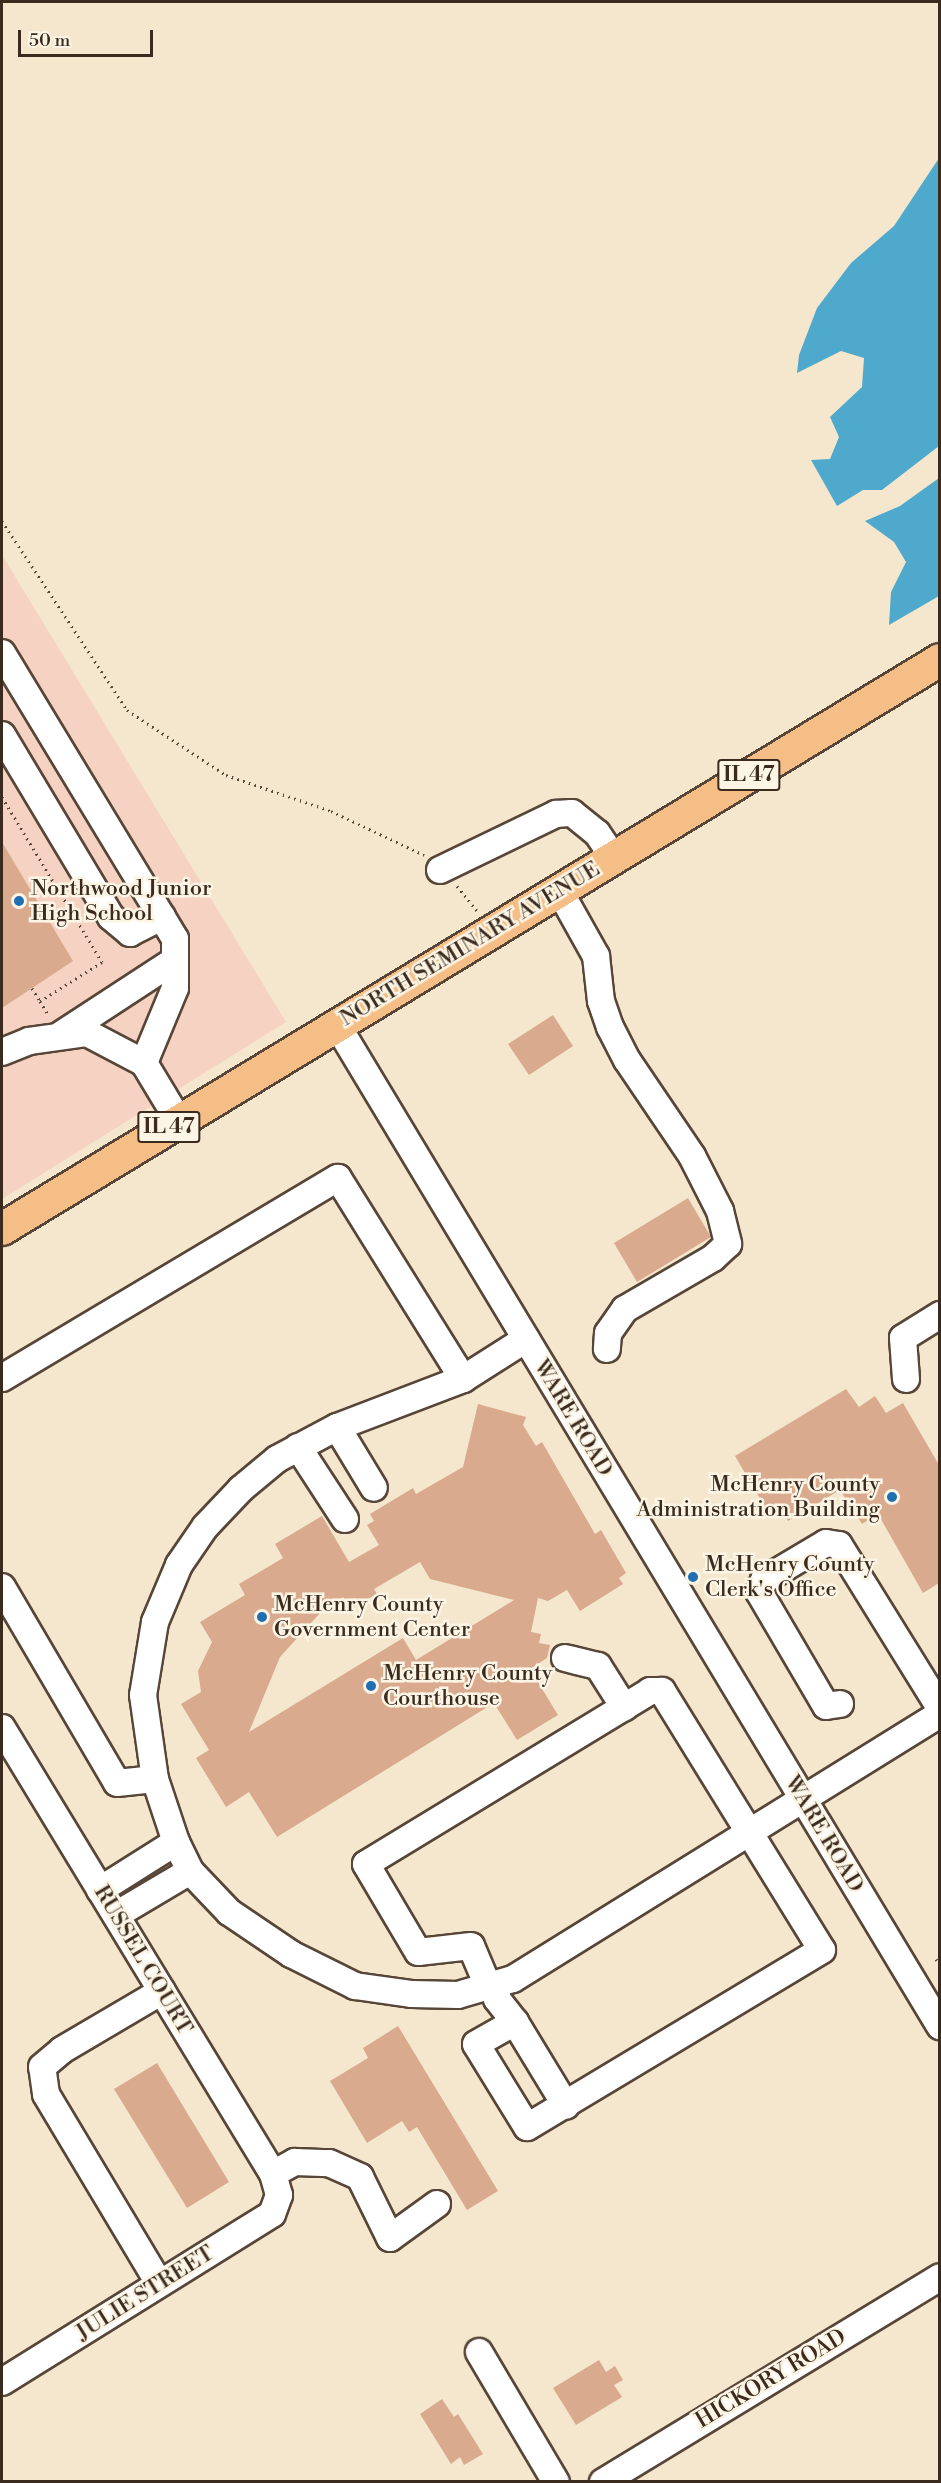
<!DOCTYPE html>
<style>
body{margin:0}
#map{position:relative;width:941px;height:2483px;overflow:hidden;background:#f4e7cd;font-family:"Libre Bodoni",serif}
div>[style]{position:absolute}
.built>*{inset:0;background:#f5d2c2}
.water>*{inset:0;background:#4ea9cc}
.building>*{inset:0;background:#d9aa8e}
.path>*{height:3px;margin-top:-1.5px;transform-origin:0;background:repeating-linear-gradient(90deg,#574638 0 1.5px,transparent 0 6px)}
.roads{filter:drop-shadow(2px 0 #574638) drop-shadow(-2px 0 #574638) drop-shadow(0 2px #574638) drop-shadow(0 -2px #574638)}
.minor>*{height:26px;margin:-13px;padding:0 13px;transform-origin:13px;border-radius:13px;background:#fff}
.major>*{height:32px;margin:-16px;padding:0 16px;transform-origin:16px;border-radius:16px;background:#f6be87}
.dots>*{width:16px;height:16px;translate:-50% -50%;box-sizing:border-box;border:3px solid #fcf5e5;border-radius:50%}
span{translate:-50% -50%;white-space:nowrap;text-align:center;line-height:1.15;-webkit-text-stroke:5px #fcf5e5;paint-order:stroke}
.shield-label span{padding:2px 4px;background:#fcf5e5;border:2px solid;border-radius:4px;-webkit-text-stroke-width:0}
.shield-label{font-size:21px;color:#3b2a1e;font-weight:700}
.poi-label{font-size:22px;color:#3b2a1e}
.left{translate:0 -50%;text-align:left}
.right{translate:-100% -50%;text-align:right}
.street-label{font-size:22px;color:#3b2a1e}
.frame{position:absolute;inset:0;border:3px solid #3b2a1e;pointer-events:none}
.scale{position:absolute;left:18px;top:30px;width:135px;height:27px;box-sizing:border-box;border:3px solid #3b2a1e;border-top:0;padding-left:8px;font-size:18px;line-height:21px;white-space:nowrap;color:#3b2a1e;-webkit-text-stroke:4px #fcf5e5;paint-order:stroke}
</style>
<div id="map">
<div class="built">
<div style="clip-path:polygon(2px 555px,286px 1022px,2px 1199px)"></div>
</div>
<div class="water">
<div style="clip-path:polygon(939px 158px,939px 446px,882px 490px,863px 490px,837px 506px,811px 460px,830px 459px,839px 437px,830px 417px,862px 387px,864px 358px,841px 351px,797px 373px,799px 355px,817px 308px,851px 263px,894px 226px)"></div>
<div style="clip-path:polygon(939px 478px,939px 596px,889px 625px,891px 592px,906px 562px,894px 542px,865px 521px,900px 506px)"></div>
</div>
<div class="building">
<div style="clip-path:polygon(2px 842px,73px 961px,2px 1008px)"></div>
<div style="clip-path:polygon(553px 1015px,573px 1046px,529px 1075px,508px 1044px)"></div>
<div style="clip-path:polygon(688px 1198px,711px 1237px,637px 1282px,614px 1243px)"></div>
<div style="clip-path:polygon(846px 1389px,859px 1407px,875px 1396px,886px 1413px,903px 1403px,939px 1465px,939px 1583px,923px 1593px,878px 1514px,862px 1524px,840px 1490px,788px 1521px,779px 1505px,768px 1512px,735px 1456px)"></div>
<div style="clip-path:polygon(evenodd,478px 1404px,526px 1417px,523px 1425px,536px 1446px,542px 1442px,595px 1534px,601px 1530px,626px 1573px,619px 1578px,623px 1584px,580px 1611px,567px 1590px,548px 1601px,538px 1598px,531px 1632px,541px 1634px,539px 1643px,550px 1645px,547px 1658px,530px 1669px,558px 1715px,517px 1740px,494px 1703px,277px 1837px,249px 1792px,226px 1807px,196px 1758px,209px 1750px,181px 1704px,201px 1692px,198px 1671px,212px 1642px,200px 1622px,245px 1595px,239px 1584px,283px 1558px,275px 1544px,322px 1516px,349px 1562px,379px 1545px,367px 1525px,374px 1521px,370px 1514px,413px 1488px,416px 1494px,463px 1467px,478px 1404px,420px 1562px,430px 1579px,514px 1600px,416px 1660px,403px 1638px,249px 1732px,280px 1657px,321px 1612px,343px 1597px,352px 1608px,377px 1594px,374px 1589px,420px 1562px)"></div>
<div style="clip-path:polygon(398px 2026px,498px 2191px,467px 2210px,417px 2127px,409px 2132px,402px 2121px,367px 2143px,330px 2081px,368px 2058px,363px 2048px)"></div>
<div style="clip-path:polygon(157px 2063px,229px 2182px,187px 2208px,114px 2089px)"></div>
<div style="clip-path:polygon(599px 2360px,606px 2372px,615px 2366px,623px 2380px,614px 2385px,622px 2397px,576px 2425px,553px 2388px)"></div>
<div style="clip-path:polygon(442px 2399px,454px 2417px,458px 2414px,483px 2454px,464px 2465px,460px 2457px,451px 2464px,420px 2414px)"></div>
</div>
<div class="path">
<div style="left:2px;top:521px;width:227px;rotate:56.5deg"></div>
<div style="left:127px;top:710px;width:118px;rotate:33.3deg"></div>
<div style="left:226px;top:775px;width:111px;rotate:18.9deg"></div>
<div style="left:331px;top:811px;width:103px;rotate:25.3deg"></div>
<div style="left:2px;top:797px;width:193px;rotate:58.8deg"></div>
<div style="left:102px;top:962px;width:73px;rotate:147.8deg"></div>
<div style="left:40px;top:1001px;width:17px;rotate:59deg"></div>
<div style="left:457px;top:886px;width:32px;rotate:51deg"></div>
<div style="left:32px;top:988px;width:15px;rotate:58deg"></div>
<div style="left:936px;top:1959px;width:7px;rotate:56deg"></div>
</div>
<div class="roads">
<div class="minor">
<div style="left:2px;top:653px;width:334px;rotate:58.8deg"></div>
<div style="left:175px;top:939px;width:49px;rotate:90deg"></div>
<div style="left:175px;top:988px;width:81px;rotate:112.5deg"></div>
<div style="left:2px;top:735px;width:212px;rotate:59.1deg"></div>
<div style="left:111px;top:917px;width:25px;rotate:40deg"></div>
<div style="left:130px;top:933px;width:36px;rotate:-27deg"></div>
<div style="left:440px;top:870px;width:129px;rotate:-25.8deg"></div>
<div style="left:556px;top:814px;width:16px;rotate:-4deg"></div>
<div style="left:572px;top:813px;width:32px;rotate:39deg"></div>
<div style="left:597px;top:833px;width:29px;rotate:56deg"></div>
<div style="left:559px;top:890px;width:76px;rotate:60.7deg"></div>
<div style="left:596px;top:956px;width:45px;rotate:83.7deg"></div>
<div style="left:601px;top:1001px;width:28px;rotate:71deg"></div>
<div style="left:610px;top:1027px;width:37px;rotate:63deg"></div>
<div style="left:627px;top:1060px;width:116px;rotate:55.9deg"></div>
<div style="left:692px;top:1156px;width:62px;rotate:63deg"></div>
<div style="left:720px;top:1211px;width:34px;rotate:76deg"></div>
<div style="left:728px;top:1244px;width:21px;rotate:137deg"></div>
<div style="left:713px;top:1258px;width:102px;rotate:149.9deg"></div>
<div style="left:625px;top:1309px;width:29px;rotate:125deg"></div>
<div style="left:608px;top:1333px;width:16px;rotate:94deg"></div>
<div style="left:337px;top:1025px;width:1169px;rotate:58.94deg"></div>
<div style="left:62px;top:1034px;width:135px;rotate:-33.2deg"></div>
<div style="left:2px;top:1052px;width:29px;rotate:-22deg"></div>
<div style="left:29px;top:1041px;width:59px;rotate:-7.9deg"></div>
<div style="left:87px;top:1033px;width:64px;rotate:27.8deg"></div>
<div style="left:144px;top:1063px;width:68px;rotate:58.9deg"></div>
<div style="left:526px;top:1339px;width:75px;rotate:147.6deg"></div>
<div style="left:463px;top:1379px;width:135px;rotate:159.1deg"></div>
<div style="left:337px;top:1427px;width:68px;rotate:151.9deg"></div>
<div style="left:277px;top:1459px;width:47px;rotate:140.2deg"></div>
<div style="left:241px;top:1489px;width:52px;rotate:133.5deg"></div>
<div style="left:205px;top:1527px;width:46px;rotate:124.4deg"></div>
<div style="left:179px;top:1565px;width:62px;rotate:112.8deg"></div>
<div style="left:155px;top:1622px;width:74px;rotate:99.3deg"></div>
<div style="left:143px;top:1695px;width:85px;rotate:81.9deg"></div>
<div style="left:155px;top:1779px;width:66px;rotate:71.6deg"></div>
<div style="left:176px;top:1842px;width:32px;rotate:64deg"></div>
<div style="left:190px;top:1871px;width:57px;rotate:46.4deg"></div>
<div style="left:229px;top:1912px;width:75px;rotate:34.1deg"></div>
<div style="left:291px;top:1954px;width:72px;rotate:26.6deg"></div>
<div style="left:355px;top:1986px;width:58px;rotate:8deg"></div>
<div style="left:412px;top:1994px;width:46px;rotate:1.2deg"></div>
<div style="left:458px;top:1995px;width:57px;rotate:-16.2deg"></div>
<div style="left:513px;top:1979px;width:503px;rotate:-31.82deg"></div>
<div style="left:2px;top:1378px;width:391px;rotate:-30.8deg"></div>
<div style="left:338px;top:1178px;width:237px;rotate:58.1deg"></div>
<div style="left:906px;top:1379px;width:41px;rotate:-94.2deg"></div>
<div style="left:903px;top:1338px;width:44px;rotate:-31.9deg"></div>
<div style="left:337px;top:1427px;width:71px;rotate:58.8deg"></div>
<div style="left:298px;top:1447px;width:86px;rotate:56.9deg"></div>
<div style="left:2px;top:1587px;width:227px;rotate:59.6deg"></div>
<div style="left:117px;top:1783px;width:38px;rotate:-6deg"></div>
<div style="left:565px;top:1658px;width:34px;rotate:14deg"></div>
<div style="left:598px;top:1666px;width:49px;rotate:57.6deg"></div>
<div style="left:840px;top:1704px;width:14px;rotate:172deg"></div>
<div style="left:826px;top:1706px;width:132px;rotate:-120.4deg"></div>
<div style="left:759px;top:1592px;width:13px;rotate:-67deg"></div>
<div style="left:764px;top:1580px;width:72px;rotate:-30.8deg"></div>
<div style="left:826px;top:1543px;width:13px;rotate:9deg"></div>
<div style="left:839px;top:1545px;width:192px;rotate:58.2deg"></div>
<div style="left:2px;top:1728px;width:522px;rotate:58.72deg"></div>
<div style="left:273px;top:2174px;width:22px;rotate:74deg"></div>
<div style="left:279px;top:2195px;width:20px;rotate:110deg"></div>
<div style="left:272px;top:2214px;width:318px;rotate:148.1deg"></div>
<div style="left:100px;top:1890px;width:90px;rotate:-32.3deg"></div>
<div style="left:116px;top:1915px;width:86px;rotate:-30.7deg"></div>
<div style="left:488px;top:1986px;width:43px;rotate:-113deg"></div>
<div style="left:471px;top:1946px;width:53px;rotate:173.5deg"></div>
<div style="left:418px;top:1952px;width:102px;rotate:-120.6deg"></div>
<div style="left:366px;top:1864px;width:333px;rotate:-31.3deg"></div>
<div style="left:650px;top:1691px;width:12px"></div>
<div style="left:662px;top:1691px;width:304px;rotate:58.3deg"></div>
<div style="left:822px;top:1950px;width:344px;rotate:149deg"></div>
<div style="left:527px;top:2127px;width:97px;rotate:-121.6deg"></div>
<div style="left:476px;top:2044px;width:45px;rotate:-29.4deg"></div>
<div style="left:515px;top:2022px;width:29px;rotate:-128deg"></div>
<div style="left:497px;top:1999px;width:15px;rotate:-94deg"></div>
<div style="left:515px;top:2022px;width:98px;rotate:58.7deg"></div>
<div style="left:273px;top:2174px;width:25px;rotate:-29deg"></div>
<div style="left:295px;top:2162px;width:34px;rotate:2deg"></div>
<div style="left:329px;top:2163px;width:34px;rotate:24deg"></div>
<div style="left:360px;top:2177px;width:68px;rotate:63.8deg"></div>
<div style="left:390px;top:2238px;width:58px;rotate:-35.9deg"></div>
<div style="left:159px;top:2283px;width:220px;rotate:-120.9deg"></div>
<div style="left:46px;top:2094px;width:27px;rotate:-98deg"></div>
<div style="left:42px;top:2067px;width:26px;rotate:-40deg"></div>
<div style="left:62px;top:2050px;width:116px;rotate:-30.5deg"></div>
<div style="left:479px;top:2352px;width:151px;rotate:59.4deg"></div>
<div style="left:603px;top:2482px;width:394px;rotate:-31.3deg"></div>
</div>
<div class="major">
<div style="left:2px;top:1229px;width:1097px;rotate:-31.24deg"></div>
</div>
</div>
<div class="dots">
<div style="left:19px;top:901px;background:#1f6fb2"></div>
<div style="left:892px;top:1497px;background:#1f6fb2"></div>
<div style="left:693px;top:1577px;background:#1f6fb2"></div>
<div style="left:262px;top:1617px;background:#1f6fb2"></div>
<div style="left:371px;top:1686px;background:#1f6fb2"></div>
</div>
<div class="shield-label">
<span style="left:749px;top:775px">IL 47</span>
<span style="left:169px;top:1127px">IL 47</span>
</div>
<div class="poi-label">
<span class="left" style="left:31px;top:901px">Northwood Junior<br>High School</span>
<span class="right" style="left:880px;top:1497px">McHenry County<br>Administration Building</span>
<span class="left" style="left:705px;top:1577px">McHenry County<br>Clerk's Office</span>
<span class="left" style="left:274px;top:1617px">McHenry County<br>Government Center</span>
<span class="left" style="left:383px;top:1686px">McHenry County<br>Courthouse</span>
</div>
<div class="street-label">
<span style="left:470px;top:944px;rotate:-31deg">NORTH SEMINARY AVENUE</span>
<span style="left:573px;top:1418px;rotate:59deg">WARE ROAD</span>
<span style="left:824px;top:1834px;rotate:59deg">WARE ROAD</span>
<span style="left:143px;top:1960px;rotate:59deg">RUSSEL COURT</span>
<span style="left:145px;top:2293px;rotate:-32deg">JULIE STREET</span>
<span style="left:771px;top:2379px;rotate:-31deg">HICKORY ROAD</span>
</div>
<div class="frame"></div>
<div class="scale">50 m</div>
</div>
